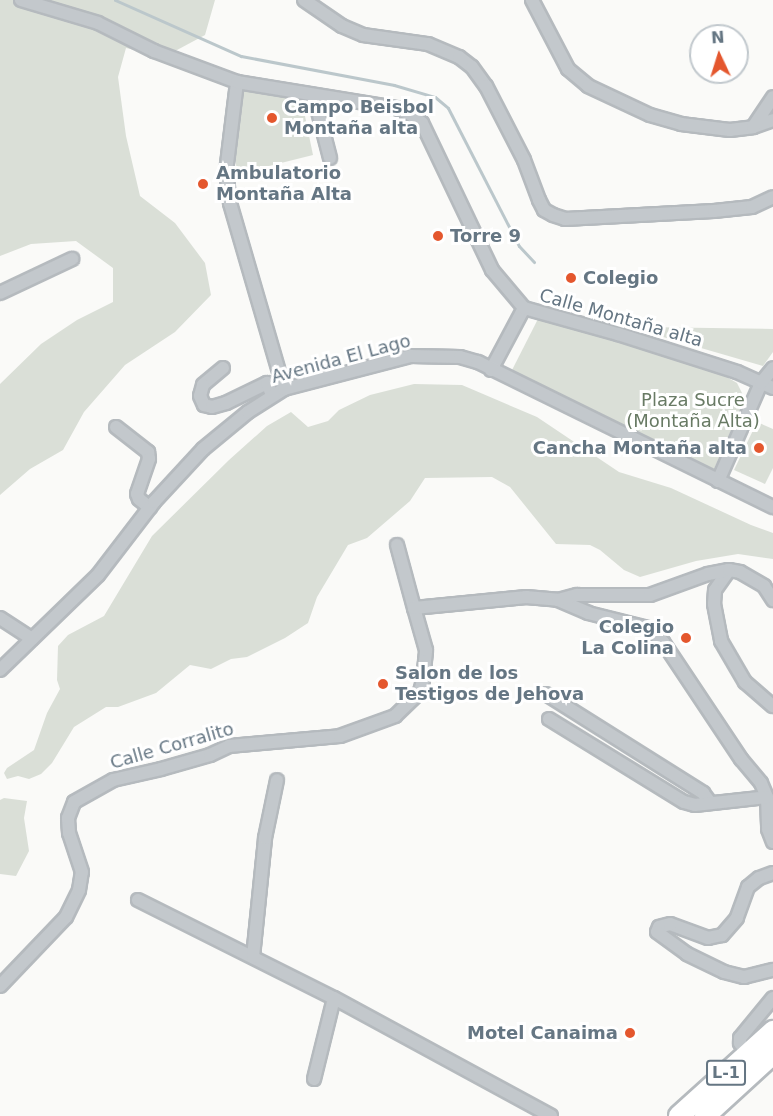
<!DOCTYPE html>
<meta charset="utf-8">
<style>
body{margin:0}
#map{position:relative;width:773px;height:1116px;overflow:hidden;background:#fafaf8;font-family:"DejaVu Sans",sans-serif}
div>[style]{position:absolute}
.green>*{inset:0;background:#dadfd7}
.stream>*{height:3px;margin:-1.5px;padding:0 1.5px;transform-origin:1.5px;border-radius:1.5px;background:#bbc7cb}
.roads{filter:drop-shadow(2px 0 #b5babe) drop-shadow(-2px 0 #b5babe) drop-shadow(0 2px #b5babe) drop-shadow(0 -2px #b5babe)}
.street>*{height:12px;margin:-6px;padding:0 6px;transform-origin:6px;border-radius:6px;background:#c3c8cc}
.primary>*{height:20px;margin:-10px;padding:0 10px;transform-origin:10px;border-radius:10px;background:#fff}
.dots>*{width:16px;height:16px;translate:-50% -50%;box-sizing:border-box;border:3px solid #fff;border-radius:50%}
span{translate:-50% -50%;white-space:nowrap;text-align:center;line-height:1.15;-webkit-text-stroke:6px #fff;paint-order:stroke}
.shield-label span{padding:2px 4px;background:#fff;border:2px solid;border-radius:4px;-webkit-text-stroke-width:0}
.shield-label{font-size:16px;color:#657683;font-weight:700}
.poi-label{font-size:18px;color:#657683;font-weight:700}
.left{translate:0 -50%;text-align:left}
.right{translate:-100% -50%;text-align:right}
.street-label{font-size:18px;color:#657683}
.park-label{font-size:18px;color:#687a64}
.north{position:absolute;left:689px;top:24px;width:60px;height:60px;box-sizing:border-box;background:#fff;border:2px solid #c1c8cd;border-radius:50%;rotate:356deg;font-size:16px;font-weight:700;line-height:24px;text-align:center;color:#657683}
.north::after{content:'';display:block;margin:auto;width:21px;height:27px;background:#e4572e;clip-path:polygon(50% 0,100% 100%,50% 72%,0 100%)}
</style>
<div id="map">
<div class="green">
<div style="clip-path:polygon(0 0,215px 0,205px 35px,164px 57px,126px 48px,118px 77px,126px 136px,140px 196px,175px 223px,205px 263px,211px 295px,175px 332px,125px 365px,84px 412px,63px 450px,30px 469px,0 495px,0 384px,41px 344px,77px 320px,113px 302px,113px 268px,76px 241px,31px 244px,0 256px)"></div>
<div style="clip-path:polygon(244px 84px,300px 92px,313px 155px,237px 174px,234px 143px)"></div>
<div style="clip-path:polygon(540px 315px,725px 376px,737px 383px,745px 399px,714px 469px,510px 374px)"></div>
<div style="clip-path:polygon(641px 327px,773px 329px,773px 352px,763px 366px,639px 330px)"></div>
<div style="clip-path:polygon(414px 384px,462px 385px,537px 417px,619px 472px,671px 488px,751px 525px,773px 533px,773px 559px,738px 554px,696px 561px,640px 577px,624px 570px,600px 550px,590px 545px,556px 544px,510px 487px,492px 477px,425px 478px,410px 501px,367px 538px,348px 545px,317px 597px,308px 623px,285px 638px,247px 657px,231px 659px,211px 669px,190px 665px,156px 693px,118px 707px,106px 707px,74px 727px,52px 763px,41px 774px,29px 779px,18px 776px,7px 779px,4px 773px,7px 768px,34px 750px,47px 713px,60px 689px,57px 680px,58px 646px,68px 635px,104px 616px,152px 536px,229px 460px,267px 426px,291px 412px,308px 427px,328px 421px,339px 410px,370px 395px)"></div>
<div style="clip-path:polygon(757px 422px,773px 429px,773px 468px,765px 484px,734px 470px)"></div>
<div style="clip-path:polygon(4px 798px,27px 801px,24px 818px,29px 851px,16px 876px,0 874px,0 800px)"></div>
</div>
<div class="stream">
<div style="left:115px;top:0;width:138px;rotate:24deg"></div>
<div style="left:241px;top:56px;width:156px;rotate:10.7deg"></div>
<div style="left:394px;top:85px;width:43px;rotate:16.3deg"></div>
<div style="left:435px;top:97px;width:17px;rotate:40deg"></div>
<div style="left:448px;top:108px;width:155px;rotate:62.8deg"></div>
<div style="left:519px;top:246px;width:22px;rotate:47deg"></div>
</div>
<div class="roads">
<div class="street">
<div style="left:21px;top:0;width:80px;rotate:16.6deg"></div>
<div style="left:98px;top:23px;width:63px;rotate:26.6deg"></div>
<div style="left:154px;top:51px;width:89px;rotate:20.5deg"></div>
<div style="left:304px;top:0;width:46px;rotate:34.4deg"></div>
<div style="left:342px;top:26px;width:23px;rotate:23deg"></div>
<div style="left:363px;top:35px;width:66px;rotate:7.9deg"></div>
<div style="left:428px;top:44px;width:34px;rotate:23deg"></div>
<div style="left:459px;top:57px;width:16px;rotate:38deg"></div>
<div style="left:472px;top:67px;width:24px;rotate:54deg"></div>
<div style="left:486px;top:86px;width:83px;rotate:62.8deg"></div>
<div style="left:524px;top:160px;width:43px;rotate:69.4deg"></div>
<div style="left:539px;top:200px;width:11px;rotate:63deg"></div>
<div style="left:544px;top:210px;width:10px;rotate:29deg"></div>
<div style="left:553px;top:215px;width:13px;rotate:18deg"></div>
<div style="left:565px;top:219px;width:149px;rotate:-3.1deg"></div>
<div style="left:714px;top:211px;width:38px;rotate:-6deg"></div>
<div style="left:752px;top:207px;width:23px;rotate:-25deg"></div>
<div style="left:532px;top:0;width:78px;rotate:62.4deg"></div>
<div style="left:568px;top:69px;width:26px;rotate:40deg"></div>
<div style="left:588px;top:86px;width:68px;rotate:25.1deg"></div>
<div style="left:650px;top:115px;width:32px;rotate:16deg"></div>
<div style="left:681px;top:124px;width:49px;rotate:7deg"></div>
<div style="left:730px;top:130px;width:23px;rotate:-7deg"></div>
<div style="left:753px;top:127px;width:21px;rotate:-19deg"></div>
<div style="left:314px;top:96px;width:64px;rotate:75.5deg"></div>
<div style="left:753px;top:127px;width:36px;rotate:-56deg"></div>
<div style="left:0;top:293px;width:80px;rotate:-25.3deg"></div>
<div style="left:223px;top:368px;width:26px;rotate:140deg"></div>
<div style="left:203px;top:385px;width:11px;rotate:105deg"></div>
<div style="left:200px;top:396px;width:10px;rotate:66deg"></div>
<div style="left:204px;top:405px;width:8px;rotate:14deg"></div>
<div style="left:212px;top:407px;width:15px;rotate:-16deg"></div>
<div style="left:226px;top:403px;width:46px;rotate:-26deg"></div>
<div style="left:267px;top:383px;width:13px;rotate:67deg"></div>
<div style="left:491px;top:370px;width:70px;rotate:-62deg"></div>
<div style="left:524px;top:308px;width:98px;rotate:15.5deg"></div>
<div style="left:618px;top:334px;width:125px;rotate:17.7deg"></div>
<div style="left:737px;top:372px;width:39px;rotate:24deg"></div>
<div style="left:284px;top:389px;width:194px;rotate:-106.2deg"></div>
<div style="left:230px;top:203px;width:31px;rotate:-97deg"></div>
<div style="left:226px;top:172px;width:91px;rotate:-83deg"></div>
<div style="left:237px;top:82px;width:161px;rotate:9.3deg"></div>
<div style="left:396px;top:108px;width:15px;rotate:23deg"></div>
<div style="left:410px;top:114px;width:15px;rotate:37deg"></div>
<div style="left:422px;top:123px;width:163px;rotate:64.5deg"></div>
<div style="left:492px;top:270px;width:50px;rotate:49.9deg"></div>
<div style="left:116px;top:427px;width:41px;rotate:38deg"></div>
<div style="left:148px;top:452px;width:7px;rotate:82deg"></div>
<div style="left:149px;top:459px;width:37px;rotate:109deg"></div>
<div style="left:137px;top:494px;width:5px;rotate:68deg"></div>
<div style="left:139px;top:499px;width:14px;rotate:39deg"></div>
<div style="left:718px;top:481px;width:107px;rotate:-66.3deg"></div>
<div style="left:761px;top:383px;width:19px;rotate:-51deg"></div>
<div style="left:397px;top:545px;width:65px;rotate:74.9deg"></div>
<div style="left:729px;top:570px;width:24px;rotate:125deg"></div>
<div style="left:715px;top:590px;width:14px;rotate:94deg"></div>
<div style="left:714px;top:604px;width:38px;rotate:79deg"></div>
<div style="left:721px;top:641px;width:48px;rotate:59.7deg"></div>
<div style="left:745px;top:682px;width:37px;rotate:41deg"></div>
<div style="left:558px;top:600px;width:33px;rotate:23deg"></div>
<div style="left:588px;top:613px;width:62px;rotate:14deg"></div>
<div style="left:648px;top:628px;width:21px;rotate:43deg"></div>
<div style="left:663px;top:642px;width:141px;rotate:56.3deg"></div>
<div style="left:741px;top:759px;width:31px;rotate:50deg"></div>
<div style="left:761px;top:783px;width:15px;rotate:67deg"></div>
<div style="left:767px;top:797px;width:32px;rotate:88deg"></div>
<div style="left:768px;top:829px;width:14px;rotate:69deg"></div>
<div style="left:0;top:618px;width:38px;rotate:33deg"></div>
<div style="left:0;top:670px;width:136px;rotate:-44.1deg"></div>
<div style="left:98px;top:575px;width:92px;rotate:-52.5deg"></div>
<div style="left:154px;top:502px;width:72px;rotate:-47.2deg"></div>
<div style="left:203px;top:449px;width:58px;rotate:-39.4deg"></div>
<div style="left:248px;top:412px;width:43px;rotate:-32.6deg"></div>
<div style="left:284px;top:389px;width:131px;rotate:-14.6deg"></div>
<div style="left:411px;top:356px;width:49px;rotate:1.2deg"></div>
<div style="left:460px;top:357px;width:19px;rotate:16deg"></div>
<div style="left:478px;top:362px;width:329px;rotate:26.2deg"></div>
<div style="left:546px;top:694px;width:186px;rotate:32.2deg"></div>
<div style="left:703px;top:793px;width:10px;rotate:53deg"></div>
<div style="left:549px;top:719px;width:158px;rotate:31.6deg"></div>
<div style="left:684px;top:802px;width:11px;rotate:15deg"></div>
<div style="left:695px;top:805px;width:72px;rotate:-6.3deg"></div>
<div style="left:773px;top:873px;width:15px;rotate:160deg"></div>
<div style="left:759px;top:878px;width:14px;rotate:141deg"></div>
<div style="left:748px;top:887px;width:33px;rotate:110deg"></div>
<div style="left:737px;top:918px;width:23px;rotate:131deg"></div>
<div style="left:722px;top:935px;width:14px;rotate:168deg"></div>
<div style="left:708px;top:938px;width:40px;rotate:-159.8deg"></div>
<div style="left:670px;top:924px;width:11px;rotate:165deg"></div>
<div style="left:659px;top:927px;width:5px;rotate:112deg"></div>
<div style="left:657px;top:932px;width:37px;rotate:36deg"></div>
<div style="left:687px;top:954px;width:41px;rotate:25.9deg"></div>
<div style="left:724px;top:972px;width:21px;rotate:14deg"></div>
<div style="left:744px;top:977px;width:30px;rotate:-14deg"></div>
<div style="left:138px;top:900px;width:219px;rotate:26.6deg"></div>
<div style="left:334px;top:998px;width:247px;rotate:28.5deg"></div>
<div style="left:253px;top:957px;width:120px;rotate:-84.2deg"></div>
<div style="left:265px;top:838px;width:59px;rotate:-78.3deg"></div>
<div style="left:0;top:986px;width:95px;rotate:-46.3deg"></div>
<div style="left:66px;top:917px;width:30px;rotate:-64deg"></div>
<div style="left:79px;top:890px;width:18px;rotate:-81deg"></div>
<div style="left:82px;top:872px;width:41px;rotate:-108.4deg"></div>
<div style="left:69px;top:833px;width:15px;rotate:-94deg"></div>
<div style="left:68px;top:818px;width:17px;rotate:-69deg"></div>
<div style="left:74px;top:802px;width:45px;rotate:-29.4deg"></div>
<div style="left:113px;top:780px;width:49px;rotate:-12.9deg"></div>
<div style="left:161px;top:769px;width:51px;rotate:-15.9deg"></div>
<div style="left:210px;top:755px;width:21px;rotate:-25deg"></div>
<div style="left:229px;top:746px;width:111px;rotate:-5.1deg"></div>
<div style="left:340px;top:736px;width:59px;rotate:-20deg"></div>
<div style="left:395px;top:716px;width:35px;rotate:-44deg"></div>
<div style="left:420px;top:692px;width:12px;rotate:-76deg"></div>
<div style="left:423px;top:680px;width:30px;rotate:-84deg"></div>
<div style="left:426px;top:650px;width:44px;rotate:-105.9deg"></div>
<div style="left:414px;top:608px;width:113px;rotate:-5.6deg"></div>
<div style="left:526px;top:597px;width:32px;rotate:5deg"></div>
<div style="left:558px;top:600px;width:20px;rotate:-15deg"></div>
<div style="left:577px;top:595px;width:73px"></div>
<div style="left:650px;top:595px;width:62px;rotate:-19.9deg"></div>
<div style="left:708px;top:574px;width:21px;rotate:-11deg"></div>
<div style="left:729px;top:570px;width:11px;rotate:10deg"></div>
<div style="left:740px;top:572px;width:28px;rotate:30deg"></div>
<div style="left:764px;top:586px;width:17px;rotate:57deg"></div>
<div style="left:748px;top:1054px;width:14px;rotate:-126deg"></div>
<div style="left:740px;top:1043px;width:5px;rotate:-90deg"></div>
<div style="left:740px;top:1038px;width:52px;rotate:-50.5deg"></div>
<div style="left:314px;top:1079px;width:83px;rotate:-76.1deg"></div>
</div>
<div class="primary">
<div style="left:679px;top:1116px;width:127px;rotate:-42.1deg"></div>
<div style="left:705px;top:1116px;width:92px;rotate:-42.4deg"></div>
</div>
</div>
<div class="dots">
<div style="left:272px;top:118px;background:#e4572e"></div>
<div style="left:203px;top:184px;background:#e4572e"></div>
<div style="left:438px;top:236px;background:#e4572e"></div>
<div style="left:571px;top:278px;background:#e4572e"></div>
<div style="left:759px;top:448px;background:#e4572e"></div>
<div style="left:686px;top:638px;background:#e4572e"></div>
<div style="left:383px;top:684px;background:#e4572e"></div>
<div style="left:630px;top:1033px;background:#e4572e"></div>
</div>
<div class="shield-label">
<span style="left:726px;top:1073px">L-1</span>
</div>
<div class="poi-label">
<span class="left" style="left:284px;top:118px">Campo Beisbol<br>Montaña alta</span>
<span class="left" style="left:216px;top:184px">Ambulatorio<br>Montaña Alta</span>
<span class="left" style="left:450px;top:236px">Torre 9</span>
<span class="left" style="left:583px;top:278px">Colegio</span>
<span class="right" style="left:747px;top:448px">Cancha Montaña alta</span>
<span class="right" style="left:674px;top:638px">Colegio<br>La Colina</span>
<span class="left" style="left:395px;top:684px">Salon de los<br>Testigos de Jehova</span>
<span class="right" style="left:618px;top:1033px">Motel Canaima</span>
</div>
<div class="street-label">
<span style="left:621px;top:318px;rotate:16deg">Calle Montaña alta</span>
<span style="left:341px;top:359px;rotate:-15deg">Avenida El Lago</span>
<span style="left:172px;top:746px;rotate:-16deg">Calle Corralito</span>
</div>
<div class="park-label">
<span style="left:693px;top:411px">Plaza Sucre<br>(Montaña Alta)</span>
</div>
<div class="north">N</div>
</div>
